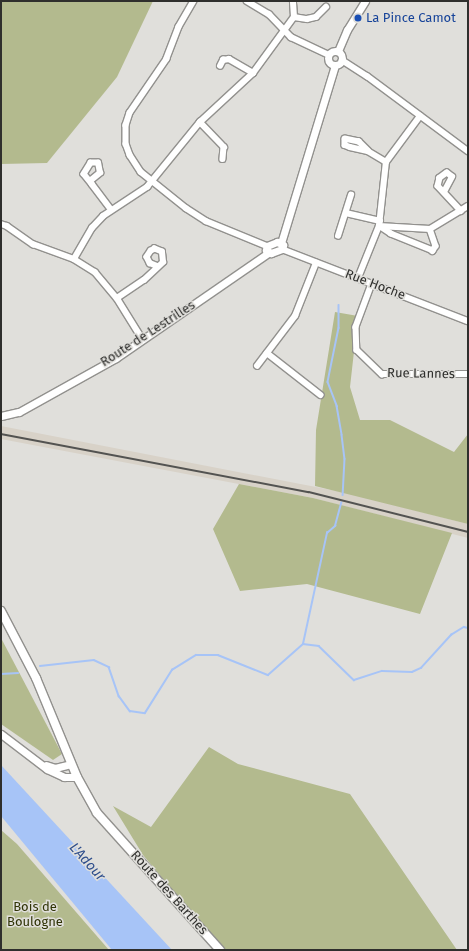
<!DOCTYPE html>
<style>
body{margin:0}
#map{position:relative;width:469px;height:951px;overflow:hidden;background:#e0dfdb;font-family:"Fira Sans",sans-serif}
div>[style]{position:absolute}
.built>*{inset:0;background:#d8d2c8}
.green>*{inset:0;background:#b3ba8e}
.water>*{inset:0;background:#a7c4f7}
.stream>*{height:1.5px;margin:-0.75px;padding:0 0.75px;transform-origin:0.75px;border-radius:0.75px;background:#a7c4f7}
.roads{filter:drop-shadow(1px 0 #92918e) drop-shadow(-1px 0 #92918e) drop-shadow(0 1px #92918e) drop-shadow(0 -1px #92918e)}
.minor>*{height:5.5px;margin:-2.75px;padding:0 2.75px;transform-origin:2.75px;border-radius:2.75px;background:#fff}
.tertiary>*{height:7px;margin:-3.5px;padding:0 3.5px;transform-origin:3.5px;border-radius:3.5px;background:#fff}
.tertiary>.ring{margin:-3.5px;padding:0;box-sizing:content-box;background:none;border:7px solid #fff;border-radius:50%}
.secondary>*{height:8px;margin:-4px;padding:0 4px;transform-origin:4px;border-radius:4px;background:#fff}
.rail>*{height:1.5px;margin:-0.75px;padding:0 0.75px;transform-origin:0.75px;border-radius:0.75px;background:#535351}
.dots>*{width:11px;height:11px;translate:-50% -50%;box-sizing:border-box;border:2px solid #e0dfdb;border-radius:50%}
span{translate:-50% -50%;white-space:nowrap;text-align:center;line-height:1.15;-webkit-text-stroke:3px #e0dfdb;paint-order:stroke}
.transit-label{font-size:13px;color:#164399}
.left{translate:0 -50%;text-align:left}
.street-label{font-size:13px;color:#2f2f2d}
.park-label{font-size:13px;color:#303406}
.water-label{font-size:14px;color:#2e4e8c;font-style:italic}
.frame{position:absolute;inset:0;border:2px solid #2f2f2d;pointer-events:none}
</style>
<div id="map">
<div class="built">
<div style="clip-path:polygon(1px 426px,347px 493px,468px 524px,468px 538px,313px 498px,1px 439px)"></div>
</div>
<div class="green">
<div style="clip-path:polygon(1px 1px,153px 1px,117px 77px,47px 163px,1px 164px)"></div>
<div style="clip-path:polygon(335px 312px,358px 316px,350px 387px,360px 420px,390px 420px,454px 452px,468px 434px,468px 524px,315px 486px,316px 430px)"></div>
<div style="clip-path:polygon(239px 484px,313px 498px,452px 533px,420px 614px,307px 584px,240px 591px,213px 529px)"></div>
<div style="clip-path:polygon(1px 638px,62px 754px,53px 760px,1px 724px)"></div>
<div style="clip-path:polygon(209px 747px,238px 764px,350px 794px,457px 950px,222px 950px,143px 855px,113px 806px,151px 827px)"></div>
<div style="clip-path:polygon(1px 830px,17px 844px,109px 950px,1px 950px)"></div>
</div>
<div class="water">
<div style="clip-path:polygon(1px 765px,172px 950px,112px 950px,1px 816px)"></div>
</div>
<div class="stream">
<div style="left:339px;top:305px;width:23px;rotate:90deg"></div>
<div style="left:339px;top:328px;width:55px;rotate:101.5deg"></div>
<div style="left:328px;top:382px;width:26px;rotate:69deg"></div>
<div style="left:337px;top:406px;width:29px;rotate:80deg"></div>
<div style="left:342px;top:435px;width:24px;rotate:83deg"></div>
<div style="left:345px;top:459px;width:36px;rotate:93deg"></div>
<div style="left:303px;top:644px;width:114px;rotate:-77.8deg"></div>
<div style="left:327px;top:533px;width:11px;rotate:-41deg"></div>
<div style="left:335px;top:526px;width:24px;rotate:-75deg"></div>
<div style="left:40px;top:666px;width:54px;rotate:-6.3deg"></div>
<div style="left:94px;top:660px;width:17px;rotate:25deg"></div>
<div style="left:109px;top:667px;width:31px;rotate:71deg"></div>
<div style="left:119px;top:696px;width:19px;rotate:54deg"></div>
<div style="left:130px;top:711px;width:15px;rotate:8deg"></div>
<div style="left:145px;top:713px;width:51px;rotate:-57.9deg"></div>
<div style="left:172px;top:670px;width:28px;rotate:-32deg"></div>
<div style="left:196px;top:655px;width:22px"></div>
<div style="left:218px;top:655px;width:54px;rotate:21.8deg"></div>
<div style="left:268px;top:675px;width:47px;rotate:-41.5deg"></div>
<div style="left:303px;top:644px;width:16px;rotate:7deg"></div>
<div style="left:319px;top:646px;width:49px;rotate:44.2deg"></div>
<div style="left:354px;top:680px;width:29px;rotate:-18deg"></div>
<div style="left:382px;top:671px;width:30px;rotate:2deg"></div>
<div style="left:412px;top:672px;width:10px;rotate:-24deg"></div>
<div style="left:421px;top:668px;width:45px;rotate:-47.7deg"></div>
<div style="left:451px;top:635px;width:15px;rotate:-32deg"></div>
<div style="left:464px;top:627px;width:4px;rotate:14deg"></div>
<div style="left:1px;top:674px;width:17px;rotate:-3deg"></div>
</div>
<div class="roads">
<div class="minor">
<div style="left:194px;top:1px;width:30px;rotate:120deg"></div>
<div style="left:179px;top:27px;width:34px;rotate:111deg"></div>
<div style="left:167px;top:59px;width:65px;rotate:124.4deg"></div>
<div style="left:130px;top:113px;width:13px;rotate:108deg"></div>
<div style="left:126px;top:125px;width:19px;rotate:90deg"></div>
<div style="left:126px;top:144px;width:12px;rotate:70deg"></div>
<div style="left:130px;top:155px;width:20px;rotate:57deg"></div>
<div style="left:141px;top:172px;width:58px;rotate:38.7deg"></div>
<div style="left:186px;top:208px;width:24px;rotate:33deg"></div>
<div style="left:206px;top:221px;width:66px;rotate:22.3deg"></div>
<div style="left:247px;top:1px;width:26px;rotate:31deg"></div>
<div style="left:269px;top:14px;width:32px;rotate:46deg"></div>
<div style="left:291px;top:37px;width:42px;rotate:25.3deg"></div>
<div style="left:294px;top:17px;width:13px;rotate:9deg"></div>
<div style="left:307px;top:19px;width:9px;rotate:-13deg"></div>
<div style="left:316px;top:17px;width:14px;rotate:-45deg"></div>
<div style="left:342px;top:60px;width:30px;rotate:33deg"></div>
<div style="left:367px;top:76px;width:126px;rotate:36.6deg"></div>
<div style="left:220px;top:66px;width:7px;rotate:-63deg"></div>
<div style="left:223px;top:60px;width:6px;rotate:-9deg"></div>
<div style="left:229px;top:59px;width:28px;rotate:30deg"></div>
<div style="left:200px;top:122px;width:35px;rotate:46deg"></div>
<div style="left:224px;top:147px;width:12px;rotate:95deg"></div>
<div style="left:368px;top:151px;width:13px;rotate:-135deg"></div>
<div style="left:359px;top:142px;width:14px;rotate:-168deg"></div>
<div style="left:345px;top:139px;width:6px;rotate:90deg"></div>
<div style="left:345px;top:145px;width:5px;rotate:22deg"></div>
<div style="left:350px;top:147px;width:18px;rotate:13deg"></div>
<div style="left:368px;top:151px;width:21px;rotate:31deg"></div>
<div style="left:90px;top:181px;width:13px;rotate:-39deg"></div>
<div style="left:100px;top:173px;width:10px;rotate:-101deg"></div>
<div style="left:98px;top:163px;width:7px;rotate:180deg"></div>
<div style="left:91px;top:163px;width:13px;rotate:122deg"></div>
<div style="left:84px;top:174px;width:13px;rotate:51deg"></div>
<div style="left:92px;top:184px;width:31px;rotate:53deg"></div>
<div style="left:444px;top:192px;width:17px;rotate:-62deg"></div>
<div style="left:452px;top:177px;width:6px;rotate:-141deg"></div>
<div style="left:447px;top:173px;width:9px;rotate:144deg"></div>
<div style="left:440px;top:178px;width:8px;rotate:104deg"></div>
<div style="left:438px;top:186px;width:34px;rotate:47deg"></div>
<div style="left:346px;top:213px;width:35px;rotate:13deg"></div>
<div style="left:1px;top:224px;width:6px;rotate:18deg"></div>
<div style="left:7px;top:226px;width:32px;rotate:35deg"></div>
<div style="left:33px;top:244px;width:44px;rotate:20.1deg"></div>
<div style="left:74px;top:259px;width:25px;rotate:32deg"></div>
<div style="left:95px;top:272px;width:34px;rotate:50deg"></div>
<div style="left:117px;top:298px;width:49px;rotate:58.2deg"></div>
<div style="left:430px;top:229px;width:18px;rotate:71deg"></div>
<div style="left:436px;top:246px;width:6px;rotate:121deg"></div>
<div style="left:433px;top:251px;width:45px;rotate:-158deg"></div>
<div style="left:391px;top:234px;width:14px;rotate:-146deg"></div>
<div style="left:379px;top:226px;width:51px;rotate:3.4deg"></div>
<div style="left:430px;top:229px;width:44px;rotate:-31.2deg"></div>
<div style="left:338px;top:236px;width:43px;rotate:-72.4deg"></div>
<div style="left:282px;top:249px;width:199px;rotate:21.2deg"></div>
<div style="left:74px;top:259px;width:36px;rotate:-60deg"></div>
<div style="left:92px;top:228px;width:16px;rotate:-47deg"></div>
<div style="left:103px;top:216px;width:53px;rotate:-33.4deg"></div>
<div style="left:147px;top:187px;width:84px;rotate:-50.8deg"></div>
<div style="left:200px;top:122px;width:72px;rotate:-42.8deg"></div>
<div style="left:253px;top:73px;width:69px;rotate:-53.8deg"></div>
<div style="left:294px;top:17px;width:16px;rotate:-94deg"></div>
<div style="left:358px;top:278px;width:56px;rotate:-68deg"></div>
<div style="left:379px;top:226px;width:64px;rotate:-83.8deg"></div>
<div style="left:386px;top:162px;width:57px;rotate:-53.5deg"></div>
<div style="left:372px;top:284px;width:46px;rotate:110.4deg"></div>
<div style="left:356px;top:327px;width:23px;rotate:88deg"></div>
<div style="left:357px;top:350px;width:35px;rotate:44deg"></div>
<div style="left:382px;top:374px;width:86px"></div>
<div style="left:117px;top:298px;width:32px;rotate:-34deg"></div>
<div style="left:144px;top:280px;width:26px;rotate:-43deg"></div>
<div style="left:163px;top:262px;width:10px;rotate:-96deg"></div>
<div style="left:162px;top:252px;width:8px;rotate:-157deg"></div>
<div style="left:155px;top:249px;width:4px;rotate:153deg"></div>
<div style="left:151px;top:251px;width:7px;rotate:124deg"></div>
<div style="left:147px;top:257px;width:7px;rotate:63deg"></div>
<div style="left:150px;top:263px;width:8px;rotate:23deg"></div>
<div style="left:267px;top:353px;width:68px;rotate:37.9deg"></div>
<div style="left:257px;top:366px;width:63px;rotate:-52.8deg"></div>
<div style="left:295px;top:316px;width:57px;rotate:-68.4deg"></div>
</div>
<div class="tertiary">
<div style="left:338px;top:51px;width:23px;rotate:-67deg"></div>
<div style="left:347px;top:30px;width:34px;rotate:-58deg"></div>
<div class="ring" style="left:328px;top:51px;width:7px;height:7px"></div>
<div style="left:277px;top:242px;width:7px;rotate:27deg"></div>
<div style="left:283px;top:245px;width:4px;rotate:104deg"></div>
<div style="left:282px;top:249px;width:12px;rotate:160deg"></div>
<div style="left:271px;top:253px;width:6px;rotate:-149deg"></div>
<div style="left:266px;top:250px;width:4px;rotate:-76deg"></div>
<div style="left:267px;top:246px;width:11px;rotate:-22deg"></div>
<div style="left:281px;top:243px;width:186px;rotate:-73.1deg"></div>
<div style="left:1px;top:416px;width:18px;rotate:-13deg"></div>
<div style="left:19px;top:412px;width:111px;rotate:-29.1deg"></div>
<div style="left:116px;top:358px;width:185px;rotate:-34.6deg"></div>
<div style="left:1px;top:734px;width:58px;rotate:37.3deg"></div>
<div style="left:47px;top:769px;width:19px;rotate:25deg"></div>
<div style="left:64px;top:777px;width:13px"></div>
<div style="left:46px;top:765px;width:9px;rotate:18deg"></div>
<div style="left:55px;top:768px;width:16px;rotate:-14deg"></div>
</div>
<div class="secondary">
<div style="left:1px;top:611px;width:76px;rotate:62.4deg"></div>
<div style="left:36px;top:678px;width:107px;rotate:67.5deg"></div>
<div style="left:77px;top:777px;width:41px;rotate:60.9deg"></div>
<div style="left:97px;top:813px;width:184px;rotate:48.1deg"></div>
</div>
</div>
<div class="rail">
<div style="left:1px;top:434px;width:313px;rotate:10.7deg"></div>
<div style="left:309px;top:492px;width:164px;rotate:14.1deg"></div>
</div>
<div class="dots">
<div style="left:358px;top:18px;background:#1a4fb4"></div>
</div>
<div class="transit-label">
<span class="left" style="left:366px;top:18px">La Pince Camot</span>
</div>
<div class="street-label">
<span style="left:375px;top:285px;rotate:21deg">Rue Hoche</span>
<span style="left:148px;top:334px;rotate:-33deg">Route de Lestrilles</span>
<span style="left:421px;top:374px;rotate:1deg">Rue Lannes</span>
<span style="left:169px;top:893px;rotate:48deg">Route des Barthes</span>
</div>
<div class="park-label">
<span style="left:35px;top:915px">Bois de<br>Boulogne</span>
</div>
<div class="water-label">
<span style="left:87px;top:862px;rotate:48deg">L'Adour</span>
</div>
<div class="frame"></div>
</div>
